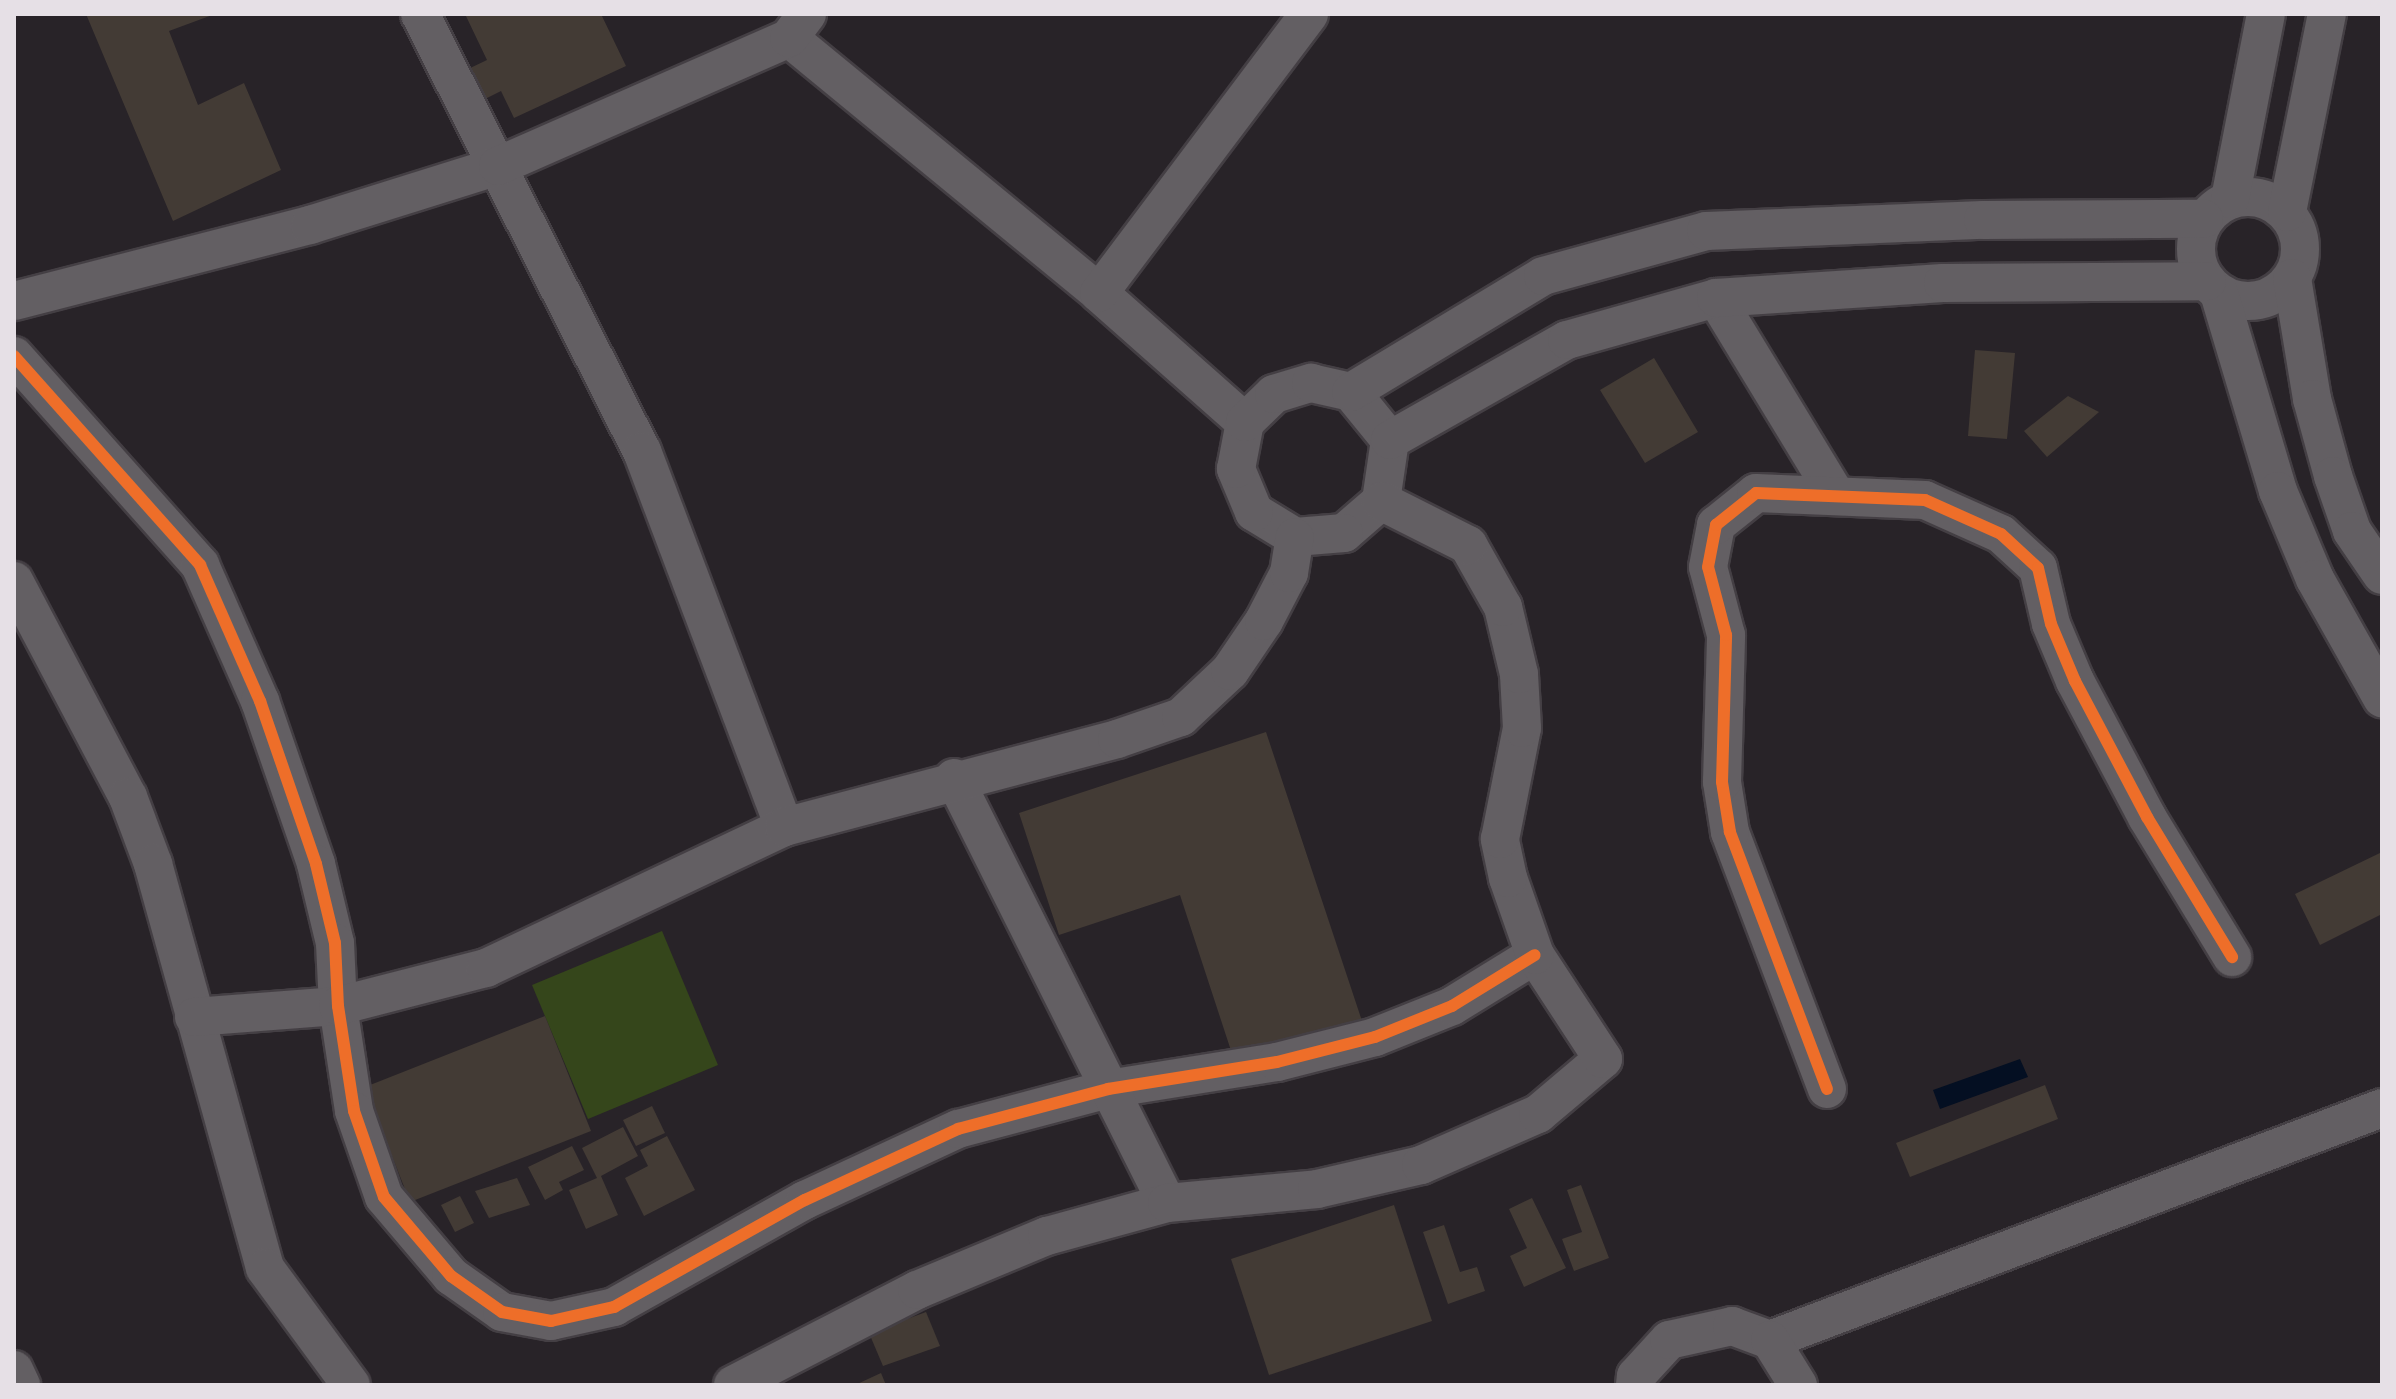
<!DOCTYPE html>
<style>
body{margin:0}
#map{position:relative;width:2396px;height:1399px;overflow:hidden;background:#282328;font-family:"Archivo Narrow",sans-serif}
div>[style]{position:absolute}
.green>*{inset:0;background:#35461b}
.water>*{inset:0;background:#040f22}
.building>*{inset:0;background:#433b35}
.roads{filter:drop-shadow(2px 0 #443f44) drop-shadow(-2px 0 #443f44) drop-shadow(0 2px #443f44) drop-shadow(0 -2px #443f44)}
.minor>*{height:38px;margin:-19px;padding:0 19px;transform-origin:19px;border-radius:19px;background:#635f63}
.minor>.ring{margin:-19px;padding:0;box-sizing:content-box;background:none;border:38px solid #635f63;border-radius:50%}
.cycleway>*{height:12px;margin:-6px;padding:0 6px;transform-origin:6px;border-radius:6px;background:#ee6e29}
span{translate:-50% -50%;white-space:nowrap;text-align:center;line-height:1.15;-webkit-text-stroke:7px #100c10;paint-order:stroke}
.frame{position:absolute;inset:0;border:16px solid #e6e0e6;pointer-events:none}
</style>
<div id="map">
<div class="green">
<div style="clip-path:polygon(662px 931px,718px 1065px,588px 1119px,532px 985px)"></div>
</div>
<div class="water">
<div style="clip-path:polygon(2020px 1059px,2028px 1077px,1940px 1109px,1933px 1090px)"></div>
</div>
<div class="building">
<div style="clip-path:polygon(86px 14px,215px 14px,169px 31px,198px 105px,244px 83px,281px 170px,173px 221px)"></div>
<div style="clip-path:polygon(465px 14px,601px 14px,626px 66px,514px 118px,501px 91px,481px 101px,466px 70px,487px 60px)"></div>
<div style="clip-path:polygon(1975px 350px,2015px 353px,2007px 439px,1968px 436px)"></div>
<div style="clip-path:polygon(1654px 358px,1698px 432px,1645px 463px,1600px 390px)"></div>
<div style="clip-path:polygon(2068px 396px,2099px 412px,2047px 457px,2024px 431px)"></div>
<div style="clip-path:polygon(1266px 732px,1364px 1027px,1237px 1069px,1180px 895px,1059px 935px,1019px 813px)"></div>
<div style="clip-path:polygon(2382px 852px,2382px 914px,2320px 945px,2295px 894px)"></div>
<div style="clip-path:polygon(545px 1016px,591px 1131px,410px 1202px,365px 1087px)"></div>
<div style="clip-path:polygon(2045px 1085px,2058px 1119px,1910px 1177px,1896px 1143px)"></div>
<div style="clip-path:polygon(652px 1106px,665px 1133px,636px 1146px,623px 1120px)"></div>
<div style="clip-path:polygon(623px 1127px,638px 1156px,601px 1176px,618px 1215px,586px 1229px,569px 1190px,597px 1178px,582px 1148px)"></div>
<div style="clip-path:polygon(667px 1136px,695px 1190px,644px 1216px,625px 1178px,648px 1166px,640px 1150px)"></div>
<div style="clip-path:polygon(572px 1146px,584px 1170px,559px 1182px,563px 1190px,545px 1200px,528px 1167px)"></div>
<div style="clip-path:polygon(517px 1178px,530px 1205px,489px 1218px,475px 1191px)"></div>
<div style="clip-path:polygon(1581px 1185px,1609px 1258px,1574px 1271px,1562px 1239px,1582px 1232px,1567px 1190px)"></div>
<div style="clip-path:polygon(460px 1196px,474px 1223px,455px 1232px,441px 1205px)"></div>
<div style="clip-path:polygon(1532px 1198px,1566px 1268px,1524px 1287px,1510px 1256px,1527px 1248px,1509px 1209px)"></div>
<div style="clip-path:polygon(1394px 1205px,1432px 1321px,1269px 1375px,1231px 1259px)"></div>
<div style="clip-path:polygon(1444px 1225px,1460px 1272px,1477px 1267px,1485px 1291px,1448px 1304px,1423px 1232px)"></div>
<div style="clip-path:polygon(926px 1312px,940px 1346px,883px 1366px,869px 1333px)"></div>
<div style="clip-path:polygon(881px 1373px,886px 1385px,855px 1385px)"></div>
</div>
<div class="roads">
<div class="minor">
<div style="left:420px;top:14px;width:490px;rotate:63.1deg"></div>
<div style="left:642px;top:451px;width:402px;rotate:69.3deg"></div>
<div style="left:789px;top:38px;width:401px;rotate:39.4deg"></div>
<div style="left:1099px;top:293px;width:195px;rotate:41.5deg"></div>
<div class="ring" style="left:2196px;top:197px;width:66px;height:66px"></div>
<div style="left:2230px;top:199px;width:188px;rotate:-79deg"></div>
<div style="left:2287px;top:212px;width:202px;rotate:-78.6deg"></div>
<div style="left:2292px;top:278px;width:123px;rotate:80.6deg"></div>
<div style="left:2312px;top:399px;width:80px;rotate:74.7deg"></div>
<div style="left:2333px;top:476px;width:58px;rotate:70.9deg"></div>
<div style="left:2352px;top:531px;width:53px;rotate:55.7deg"></div>
<div style="left:1099px;top:293px;width:349px;rotate:-53deg"></div>
<div style="left:2219px;top:293px;width:207px;rotate:73.4deg"></div>
<div style="left:2278px;top:491px;width:95px;rotate:67.2deg"></div>
<div style="left:2315px;top:579px;width:137px;rotate:60.6deg"></div>
<div style="left:1716px;top:298px;width:231px;rotate:58.7deg"></div>
<div style="left:14px;top:301px;width:306px;rotate:-14.4deg"></div>
<div style="left:310px;top:225px;width:197px;rotate:-17.4deg"></div>
<div style="left:498px;top:166px;width:318px;rotate:-23.7deg"></div>
<div style="left:789px;top:38px;width:30px;rotate:-53deg"></div>
<div style="left:14px;top:356px;width:280px;rotate:48.3deg"></div>
<div style="left:200px;top:565px;width:149px;rotate:66.2deg"></div>
<div style="left:260px;top:701px;width:172px;rotate:71deg"></div>
<div style="left:316px;top:864px;width:81px;rotate:76.5deg"></div>
<div style="left:335px;top:943px;width:63px;rotate:87.3deg"></div>
<div style="left:338px;top:1006px;width:106px;rotate:81.3deg"></div>
<div style="left:354px;top:1111px;width:91px;rotate:70.8deg"></div>
<div style="left:384px;top:1197px;width:104px;rotate:49.7deg"></div>
<div style="left:451px;top:1276px;width:62px;rotate:35.2deg"></div>
<div style="left:502px;top:1312px;width:50px;rotate:10.4deg"></div>
<div style="left:551px;top:1321px;width:65px;rotate:-12.5deg"></div>
<div style="left:614px;top:1307px;width:219px;rotate:-29.3deg"></div>
<div style="left:805px;top:1200px;width:169px;rotate:-24.9deg"></div>
<div style="left:958px;top:1129px;width:155px;rotate:-14.9deg"></div>
<div style="left:1108px;top:1089px;width:171px;rotate:-9.1deg"></div>
<div style="left:1277px;top:1062px;width:101px;rotate:-14.3deg"></div>
<div style="left:1375px;top:1037px;width:83px;rotate:-21.9deg"></div>
<div style="left:1452px;top:1006px;width:97px;rotate:-31.6deg"></div>
<div style="left:1351px;top:392px;width:62px;rotate:50.9deg"></div>
<div style="left:1390px;top:440px;width:62px;rotate:98.4deg"></div>
<div style="left:1381px;top:501px;width:49px;rotate:139.1deg"></div>
<div style="left:1344px;top:533px;width:49px;rotate:175.3deg"></div>
<div style="left:1295px;top:537px;width:48px;rotate:-148.6deg"></div>
<div style="left:1254px;top:512px;width:47px;rotate:-112.7deg"></div>
<div style="left:1236px;top:469px;width:48px;rotate:-79.2deg"></div>
<div style="left:1245px;top:422px;width:40px;rotate:-44deg"></div>
<div style="left:1274px;top:394px;width:39px;rotate:-17deg"></div>
<div style="left:1311px;top:383px;width:41px;rotate:12.7deg"></div>
<div style="left:1351px;top:392px;width:224px;rotate:-31.1deg"></div>
<div style="left:1543px;top:276px;width:169px;rotate:-15.4deg"></div>
<div style="left:1706px;top:231px;width:277px;rotate:-2.3deg"></div>
<div style="left:1983px;top:220px;width:221px;rotate:-0.3deg"></div>
<div style="left:1390px;top:440px;width:203px;rotate:-29.5deg"></div>
<div style="left:1567px;top:340px;width:155px;rotate:-15.7deg"></div>
<div style="left:1716px;top:298px;width:227px;rotate:-3.8deg"></div>
<div style="left:1943px;top:283px;width:264px;rotate:-0.4deg"></div>
<div style="left:14px;top:581px;width:244px;rotate:62.2deg"></div>
<div style="left:128px;top:797px;width:72px;rotate:69.5deg"></div>
<div style="left:153px;top:864px;width:419px;rotate:74.5deg"></div>
<div style="left:265px;top:1268px;width:145px;rotate:53.7deg"></div>
<div style="left:954px;top:778px;width:475px;rotate:63.4deg"></div>
<div style="left:194px;top:1017px;width:144px;rotate:-4.4deg"></div>
<div style="left:338px;top:1006px;width:153px;rotate:-14.4deg"></div>
<div style="left:486px;top:968px;width:330px;rotate:-25.3deg"></div>
<div style="left:784px;top:827px;width:344px;rotate:-14.8deg"></div>
<div style="left:1117px;top:739px;width:68px;rotate:-19deg"></div>
<div style="left:1181px;top:717px;width:67px;rotate:-43.2deg"></div>
<div style="left:1230px;top:671px;width:60px;rotate:-55.8deg"></div>
<div style="left:1264px;top:621px;width:54px;rotate:-62.5deg"></div>
<div style="left:1289px;top:573px;width:36px;rotate:-81deg"></div>
<div style="left:1827px;top:1089px;width:275px;rotate:-110.7deg"></div>
<div style="left:1730px;top:832px;width:51px;rotate:-99.1deg"></div>
<div style="left:1722px;top:782px;width:147px;rotate:-88.4deg"></div>
<div style="left:1726px;top:635px;width:70px;rotate:-104.8deg"></div>
<div style="left:1708px;top:567px;width:43px;rotate:-79.2deg"></div>
<div style="left:1716px;top:525px;width:51px;rotate:-38.7deg"></div>
<div style="left:1756px;top:493px;width:169px;rotate:2.4deg"></div>
<div style="left:1925px;top:500px;width:83px;rotate:24.1deg"></div>
<div style="left:2001px;top:534px;width:50px;rotate:42.6deg"></div>
<div style="left:2038px;top:568px;width:57px;rotate:76.9deg"></div>
<div style="left:2051px;top:624px;width:62px;rotate:67.2deg"></div>
<div style="left:2075px;top:681px;width:154px;rotate:62.1deg"></div>
<div style="left:2147px;top:817px;width:164px;rotate:58.7deg"></div>
<div style="left:1770px;top:1340px;width:654px;rotate:-20.76deg"></div>
<div style="left:14px;top:1370px;width:17px;rotate:65deg"></div>
<div style="left:733px;top:1385px;width:207px;rotate:-27.3deg"></div>
<div style="left:917px;top:1290px;width:141px;rotate:-22.6deg"></div>
<div style="left:1047px;top:1236px;width:124px;rotate:-15.4deg"></div>
<div style="left:1167px;top:1203px;width:151px;rotate:-5.3deg"></div>
<div style="left:1317px;top:1189px;width:107px;rotate:-13deg"></div>
<div style="left:1421px;top:1165px;width:128px;rotate:-23.6deg"></div>
<div style="left:1538px;top:1114px;width:85px;rotate:-40.2deg"></div>
<div style="left:1603px;top:1059px;width:124px;rotate:-123.2deg"></div>
<div style="left:1535px;top:955px;width:82px;rotate:-109.3deg"></div>
<div style="left:1508px;top:878px;width:40px;rotate:-102deg"></div>
<div style="left:1500px;top:839px;width:113px;rotate:-78.8deg"></div>
<div style="left:1522px;top:728px;width:54px;rotate:-93.2deg"></div>
<div style="left:1519px;top:674px;width:69px;rotate:-103.4deg"></div>
<div style="left:1503px;top:607px;width:71px;rotate:-119.4deg"></div>
<div style="left:1468px;top:545px;width:97px;rotate:-153.2deg"></div>
<div style="left:1635px;top:1385px;width:9px;rotate:-84deg"></div>
<div style="left:1636px;top:1376px;width:49px;rotate:-47.5deg"></div>
<div style="left:1669px;top:1340px;width:65px;rotate:-12.5deg"></div>
<div style="left:1732px;top:1326px;width:40px;rotate:20.2deg"></div>
<div style="left:1770px;top:1340px;width:53px;rotate:58.1deg"></div>
</div>
</div>
<div class="cycleway">
<div style="left:14px;top:356px;width:280px;rotate:48.3deg"></div>
<div style="left:200px;top:565px;width:149px;rotate:66.2deg"></div>
<div style="left:260px;top:701px;width:172px;rotate:71deg"></div>
<div style="left:316px;top:864px;width:81px;rotate:76.5deg"></div>
<div style="left:335px;top:943px;width:63px;rotate:87.3deg"></div>
<div style="left:338px;top:1006px;width:106px;rotate:81.3deg"></div>
<div style="left:354px;top:1111px;width:91px;rotate:70.8deg"></div>
<div style="left:384px;top:1197px;width:104px;rotate:49.7deg"></div>
<div style="left:451px;top:1276px;width:62px;rotate:35.2deg"></div>
<div style="left:502px;top:1312px;width:50px;rotate:10.4deg"></div>
<div style="left:551px;top:1321px;width:65px;rotate:-12.5deg"></div>
<div style="left:614px;top:1307px;width:219px;rotate:-29.3deg"></div>
<div style="left:805px;top:1200px;width:169px;rotate:-24.9deg"></div>
<div style="left:958px;top:1129px;width:155px;rotate:-14.9deg"></div>
<div style="left:1108px;top:1089px;width:171px;rotate:-9.1deg"></div>
<div style="left:1277px;top:1062px;width:101px;rotate:-14.3deg"></div>
<div style="left:1375px;top:1037px;width:83px;rotate:-21.9deg"></div>
<div style="left:1452px;top:1006px;width:97px;rotate:-31.6deg"></div>
<div style="left:1827px;top:1089px;width:275px;rotate:-110.7deg"></div>
<div style="left:1730px;top:832px;width:51px;rotate:-99.1deg"></div>
<div style="left:1722px;top:782px;width:147px;rotate:-88.4deg"></div>
<div style="left:1726px;top:635px;width:70px;rotate:-104.8deg"></div>
<div style="left:1708px;top:567px;width:43px;rotate:-79.2deg"></div>
<div style="left:1716px;top:525px;width:51px;rotate:-38.7deg"></div>
<div style="left:1756px;top:493px;width:169px;rotate:2.4deg"></div>
<div style="left:1925px;top:500px;width:83px;rotate:24.1deg"></div>
<div style="left:2001px;top:534px;width:50px;rotate:42.6deg"></div>
<div style="left:2038px;top:568px;width:57px;rotate:76.9deg"></div>
<div style="left:2051px;top:624px;width:62px;rotate:67.2deg"></div>
<div style="left:2075px;top:681px;width:154px;rotate:62.1deg"></div>
<div style="left:2147px;top:817px;width:164px;rotate:58.7deg"></div>
</div>
<div class="frame"></div>
</div>
